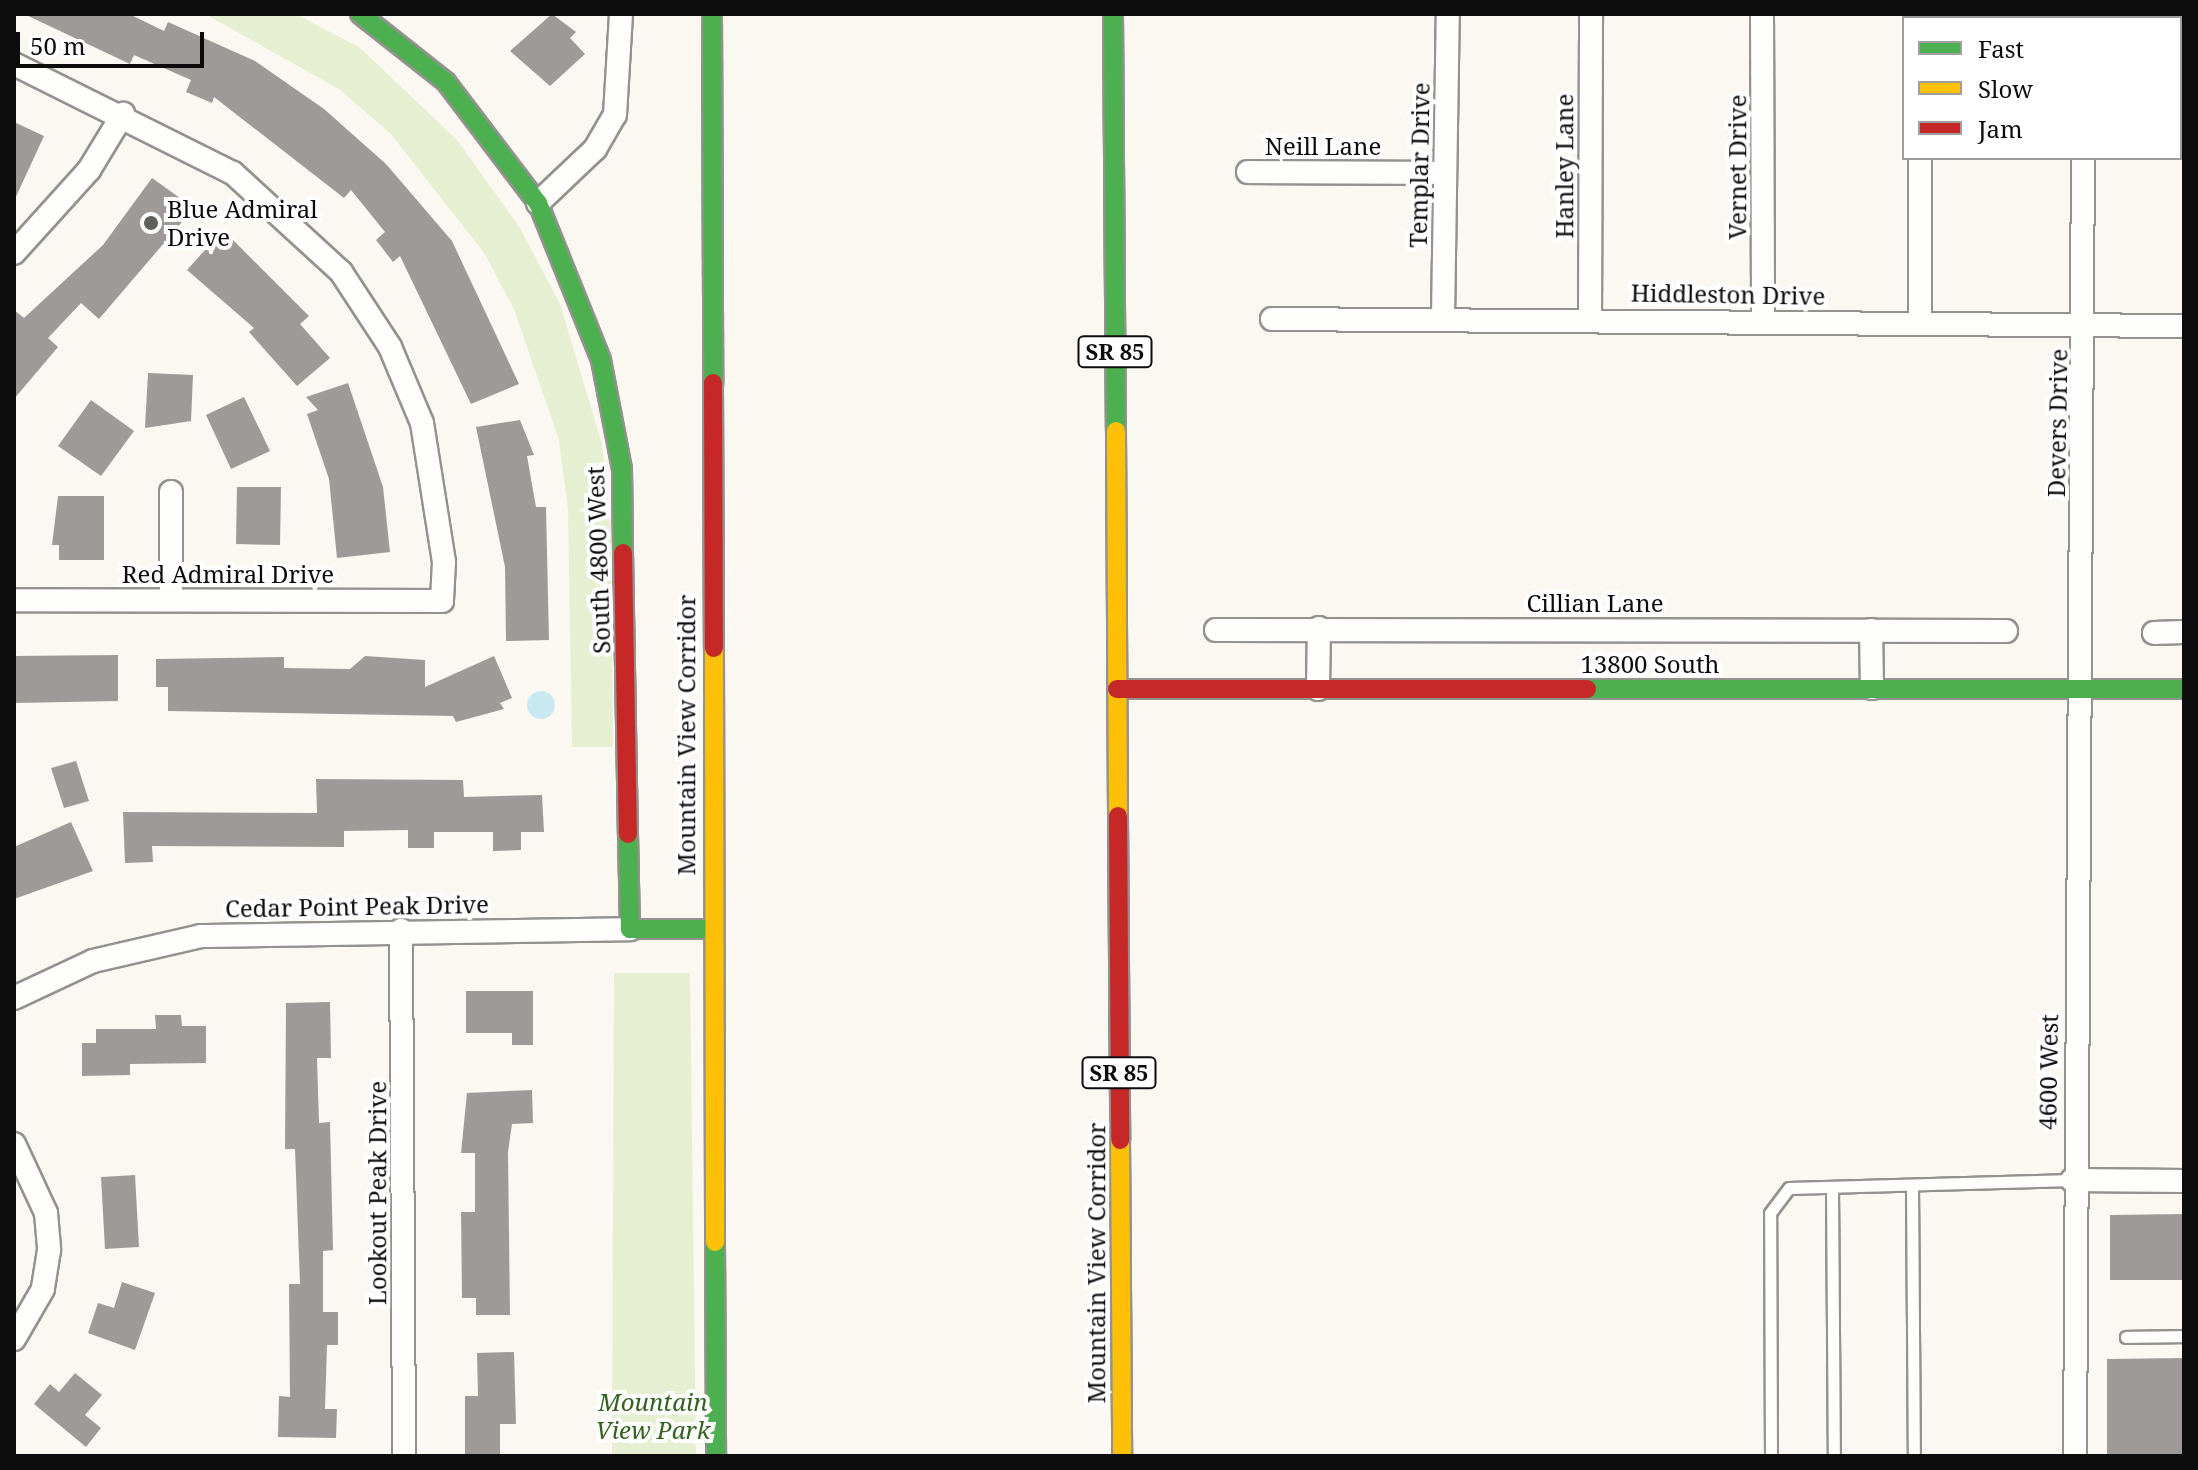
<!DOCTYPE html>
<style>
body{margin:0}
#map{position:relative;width:2198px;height:1470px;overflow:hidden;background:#faf8f1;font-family:"Noto Serif",serif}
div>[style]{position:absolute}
.green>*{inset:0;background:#e6efd2}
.water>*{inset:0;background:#c9e9f2}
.round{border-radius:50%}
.building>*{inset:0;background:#9d9a97}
.roads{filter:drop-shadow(2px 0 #93928f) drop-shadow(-2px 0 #93928f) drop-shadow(0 2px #93928f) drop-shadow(0 -2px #93928f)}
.lane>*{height:11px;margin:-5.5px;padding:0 5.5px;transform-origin:5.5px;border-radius:5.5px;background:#fefefd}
.street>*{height:22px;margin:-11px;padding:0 11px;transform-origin:11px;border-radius:11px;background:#fefefd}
.fast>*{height:18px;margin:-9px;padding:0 9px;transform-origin:9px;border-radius:9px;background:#4caf50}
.slow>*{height:18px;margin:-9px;padding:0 9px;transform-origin:9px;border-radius:9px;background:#ffc107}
.jam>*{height:18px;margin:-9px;padding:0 9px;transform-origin:9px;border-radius:9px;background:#c62828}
.dots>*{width:22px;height:22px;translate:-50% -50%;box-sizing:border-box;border:4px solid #fff;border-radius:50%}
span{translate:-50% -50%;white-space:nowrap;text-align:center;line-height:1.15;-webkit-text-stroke:8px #fff;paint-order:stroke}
.shield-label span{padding:2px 6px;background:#fff;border:2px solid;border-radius:6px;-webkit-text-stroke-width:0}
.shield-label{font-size:22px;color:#0c0c0c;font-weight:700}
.street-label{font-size:24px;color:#0c0c0c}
.poi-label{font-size:24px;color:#0c0c0c}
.left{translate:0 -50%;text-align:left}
.park-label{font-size:24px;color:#346120;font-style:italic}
.frame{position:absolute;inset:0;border:16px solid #0c0c0c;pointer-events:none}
.legend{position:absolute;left:1902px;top:16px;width:280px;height:144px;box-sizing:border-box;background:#fff;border:2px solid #9e9e9e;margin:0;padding:10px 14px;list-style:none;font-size:24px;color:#0c0c0c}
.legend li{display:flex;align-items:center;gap:16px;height:40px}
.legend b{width:40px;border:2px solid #9e9e9e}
.scale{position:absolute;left:16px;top:32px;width:188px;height:36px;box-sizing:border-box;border:4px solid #0c0c0c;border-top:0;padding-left:10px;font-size:24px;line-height:28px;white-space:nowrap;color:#0c0c0c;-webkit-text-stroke:6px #fff;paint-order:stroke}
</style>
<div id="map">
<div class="green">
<div style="clip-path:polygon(205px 14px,295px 14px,359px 47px,457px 140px,520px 228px,560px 304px,602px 444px,611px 525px,613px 747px,572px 747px,568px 509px,559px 440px,514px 309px,485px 254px,391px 134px,339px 89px)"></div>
<div style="clip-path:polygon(614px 973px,690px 973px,696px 1456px,612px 1456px)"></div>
</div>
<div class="water">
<div class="round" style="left:527px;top:691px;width:28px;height:28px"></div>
</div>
<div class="building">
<div style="clip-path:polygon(24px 14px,129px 14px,164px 31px,168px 22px,255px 61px,324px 109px,386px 164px,452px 241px,519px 384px,471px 404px,400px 256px,393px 262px,376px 240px,385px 232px,351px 190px,344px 198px,214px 97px,212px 103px,186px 92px,191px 80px,134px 55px,130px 64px)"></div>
<div style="clip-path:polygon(552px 14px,576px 32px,570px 38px,585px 54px,550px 86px,510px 51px)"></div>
<div style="clip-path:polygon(14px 122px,44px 136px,14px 201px)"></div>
<div style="clip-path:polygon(152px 178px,194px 208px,99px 319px,81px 303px,48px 338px,58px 347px,14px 399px,14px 310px,24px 318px,103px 245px)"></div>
<div style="clip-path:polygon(223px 230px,309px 316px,300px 324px,330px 358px,297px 386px,249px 332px,254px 328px,187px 270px)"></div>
<div style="clip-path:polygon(148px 373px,193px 375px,191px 421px,145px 428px)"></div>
<div style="clip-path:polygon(348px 383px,383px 487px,390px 552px,337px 558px,329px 479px,307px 414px,318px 410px,306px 397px)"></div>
<div style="clip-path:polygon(244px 397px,270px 451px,231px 469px,206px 415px)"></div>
<div style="clip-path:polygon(91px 400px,134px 431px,101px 476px,58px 446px)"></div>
<div style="clip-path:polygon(520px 420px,534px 455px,527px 456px,536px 507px,546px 507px,549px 640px,506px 641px,505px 567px,476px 427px)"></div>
<div style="clip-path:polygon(237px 487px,281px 487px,280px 545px,236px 544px)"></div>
<div style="clip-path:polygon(58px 496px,104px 496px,104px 560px,59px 560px,59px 545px,52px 545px)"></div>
<div style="clip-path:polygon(118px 655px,118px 701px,14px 703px,14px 656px)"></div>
<div style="clip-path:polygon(365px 656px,425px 660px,425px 687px,494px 656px,512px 698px,500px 703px,504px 709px,456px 722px,453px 716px,168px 711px,168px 687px,156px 687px,156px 659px,284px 657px,284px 668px,350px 669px)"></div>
<div style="clip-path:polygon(76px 761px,89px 801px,64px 808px,51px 768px)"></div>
<div style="clip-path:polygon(316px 779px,463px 780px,464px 797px,542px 795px,544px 832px,521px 832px,521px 850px,493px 851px,493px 832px,434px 832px,434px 848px,408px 848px,408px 830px,344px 831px,344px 847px,152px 846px,153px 862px,125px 863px,123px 812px,317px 813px)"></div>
<div style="clip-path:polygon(71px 822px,93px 871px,14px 899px,14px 847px)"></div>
<div style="clip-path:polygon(466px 991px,533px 991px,533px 1045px,512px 1045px,512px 1033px,466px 1033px)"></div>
<div style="clip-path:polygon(330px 1002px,331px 1058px,317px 1058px,319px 1123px,330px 1122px,333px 1250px,323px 1251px,323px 1312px,338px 1312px,338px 1345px,327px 1345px,325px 1409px,337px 1409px,336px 1438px,278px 1437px,279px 1396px,290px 1397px,289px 1284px,300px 1284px,295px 1149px,285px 1149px,286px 1003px)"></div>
<div style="clip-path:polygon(155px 1015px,181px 1015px,182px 1026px,206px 1026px,206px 1063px,130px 1064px,130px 1075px,82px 1076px,82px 1043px,96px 1043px,96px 1029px,156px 1029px)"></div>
<div style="clip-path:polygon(532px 1090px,533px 1123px,512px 1124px,508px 1152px,510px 1315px,476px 1315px,476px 1298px,462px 1298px,461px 1212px,475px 1212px,475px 1153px,461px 1153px,467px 1093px)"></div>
<div style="clip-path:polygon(135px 1175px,139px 1247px,105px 1249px,101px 1177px)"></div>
<div style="clip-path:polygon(2184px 1214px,2184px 1280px,2110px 1280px,2110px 1215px)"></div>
<div style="clip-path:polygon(122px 1282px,155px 1293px,135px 1350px,88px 1333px,98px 1303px,114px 1308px)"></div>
<div style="clip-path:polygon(514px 1352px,516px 1424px,500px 1424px,500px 1456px,465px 1456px,465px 1396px,478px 1396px,477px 1353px)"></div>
<div style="clip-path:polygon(2184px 1358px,2184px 1456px,2107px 1456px,2107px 1359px)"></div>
<div style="clip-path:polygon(75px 1373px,102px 1395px,85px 1415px,101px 1428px,86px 1447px,34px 1404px,50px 1384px,59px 1392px)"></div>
</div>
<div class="roads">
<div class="lane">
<div style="left:1912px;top:1185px;width:271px;rotate:89.6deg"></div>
<div style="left:1832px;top:1187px;width:269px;rotate:89.6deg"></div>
<div style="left:2126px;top:1337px;width:58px;rotate:-1deg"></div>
<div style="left:1771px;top:1456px;width:243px;rotate:-90.2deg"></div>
<div style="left:1770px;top:1213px;width:31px;rotate:-53deg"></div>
<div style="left:1789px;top:1188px;width:283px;rotate:-1.6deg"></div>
</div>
<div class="street">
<div style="left:1762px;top:14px;width:305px;rotate:89.8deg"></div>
<div style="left:1920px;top:14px;width:4px;rotate:90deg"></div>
<div style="left:2083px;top:14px;width:4px;rotate:90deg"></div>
<div style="left:14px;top:64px;width:245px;rotate:26.5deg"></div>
<div style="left:233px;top:173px;width:147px;rotate:42.5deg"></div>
<div style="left:341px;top:272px;width:90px;rotate:56.8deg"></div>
<div style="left:390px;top:347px;width:82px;rotate:67.2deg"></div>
<div style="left:422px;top:423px;width:141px;rotate:81deg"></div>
<div style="left:444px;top:562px;width:39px;rotate:93deg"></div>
<div style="left:442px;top:601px;width:428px;rotate:-179.9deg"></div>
<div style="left:1920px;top:158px;width:165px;rotate:90deg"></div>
<div style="left:1248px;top:172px;width:197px;rotate:0.3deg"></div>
<div style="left:538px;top:203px;width:79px;rotate:-43.5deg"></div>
<div style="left:595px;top:149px;width:39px;rotate:-60deg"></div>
<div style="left:615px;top:115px;width:101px;rotate:-86.6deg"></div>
<div style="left:14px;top:253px;width:112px;rotate:-47.9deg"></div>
<div style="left:89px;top:170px;width:66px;rotate:-58.7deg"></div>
<div style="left:1443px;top:318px;width:304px;rotate:-89.1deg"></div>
<div style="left:1272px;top:319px;width:912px;rotate:0.44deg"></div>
<div style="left:1590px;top:319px;width:305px;rotate:-89.8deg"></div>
<div style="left:171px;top:492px;width:108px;rotate:90deg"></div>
<div style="left:1216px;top:630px;width:790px;rotate:0.07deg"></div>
<div style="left:1871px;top:630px;width:58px;rotate:89deg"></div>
<div style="left:2154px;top:633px;width:30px;rotate:-2deg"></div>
<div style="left:1318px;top:689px;width:61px;rotate:-89.1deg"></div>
<div style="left:401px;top:930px;width:526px;rotate:89.67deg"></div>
<div style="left:14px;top:998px;width:87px;rotate:-25.1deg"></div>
<div style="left:93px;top:961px;width:111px;rotate:-13deg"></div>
<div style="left:201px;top:936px;width:429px;rotate:-0.9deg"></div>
<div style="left:14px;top:1144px;width:76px;rotate:65.1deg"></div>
<div style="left:46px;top:1213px;width:37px;rotate:85deg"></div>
<div style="left:49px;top:1250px;width:39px;rotate:99deg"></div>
<div style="left:43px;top:1289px;width:58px;rotate:120.1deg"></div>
<div style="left:2072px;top:1180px;width:112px;rotate:0.5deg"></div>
<div style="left:2075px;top:1456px;width:1298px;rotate:-89.65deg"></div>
</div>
<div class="fast">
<div style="left:360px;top:14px;width:110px;rotate:38.3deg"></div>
<div style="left:446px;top:82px;width:152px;rotate:52.8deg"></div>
<div style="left:538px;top:203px;width:169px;rotate:68.1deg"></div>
<div style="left:601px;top:360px;width:111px;rotate:79.1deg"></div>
<div style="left:622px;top:469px;width:84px;rotate:89.3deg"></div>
<div style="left:712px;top:14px;width:369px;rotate:89.8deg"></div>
<div style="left:1113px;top:14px;width:417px;rotate:89.6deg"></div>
<div style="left:1587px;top:689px;width:597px"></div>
<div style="left:628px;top:834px;width:95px;rotate:88.8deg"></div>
<div style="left:630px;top:929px;width:82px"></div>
<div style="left:715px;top:1242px;width:214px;rotate:89.7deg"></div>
</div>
<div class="slow">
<div style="left:1116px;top:431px;width:385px;rotate:89.7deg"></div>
<div style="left:714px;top:648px;width:594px;rotate:89.9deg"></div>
<div style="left:1120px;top:1140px;width:316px;rotate:89.6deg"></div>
</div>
<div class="jam">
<div style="left:713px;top:383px;width:265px;rotate:89.8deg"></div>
<div style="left:623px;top:553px;width:281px;rotate:89deg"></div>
<div style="left:1117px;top:689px;width:470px"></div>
<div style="left:1118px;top:816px;width:324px;rotate:89.6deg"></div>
</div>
</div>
<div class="dots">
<div style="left:151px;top:223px;background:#5f5f5c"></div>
</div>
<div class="shield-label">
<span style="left:1115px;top:352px">SR 85</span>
<span style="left:1119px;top:1073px">SR 85</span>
</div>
<div class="street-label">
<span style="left:1323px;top:146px">Neill Lane</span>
<span style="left:1419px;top:165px;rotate:-89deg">Templar Drive</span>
<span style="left:1564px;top:166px;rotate:-90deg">Hanley Lane</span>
<span style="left:1737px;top:167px;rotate:-90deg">Vernet Drive</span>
<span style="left:1728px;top:294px;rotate:1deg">Hiddleston Drive</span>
<span style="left:2057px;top:423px;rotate:-89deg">Devers Drive</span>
<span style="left:598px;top:560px;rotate:-92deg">South 4800 West</span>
<span style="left:228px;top:574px">Red Admiral Drive</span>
<span style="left:1595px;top:603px">Cillian Lane</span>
<span style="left:1650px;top:664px">13800 South</span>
<span style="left:686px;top:735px;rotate:-90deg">Mountain View Corridor</span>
<span style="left:357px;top:906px;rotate:-1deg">Cedar Point Peak Drive</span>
<span style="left:2048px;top:1072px;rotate:-89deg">4600 West</span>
<span style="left:377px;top:1193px;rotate:-90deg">Lookout Peak Drive</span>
<span style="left:1096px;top:1263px;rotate:-90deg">Mountain View Corridor</span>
</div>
<div class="poi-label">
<span class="left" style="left:167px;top:223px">Blue Admiral<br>Drive</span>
</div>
<div class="park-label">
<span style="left:653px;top:1416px">Mountain<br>View Park</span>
</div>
<div class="frame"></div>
<ul class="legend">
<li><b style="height:10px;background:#4caf50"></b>Fast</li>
<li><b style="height:10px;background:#ffc107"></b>Slow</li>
<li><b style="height:10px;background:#c62828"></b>Jam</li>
</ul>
<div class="scale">50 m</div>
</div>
